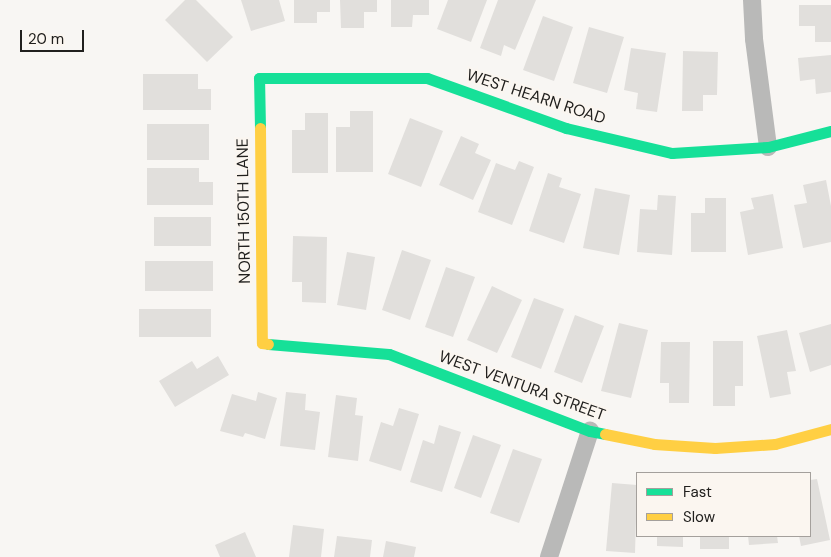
<!DOCTYPE html>
<style>
body{margin:0}
#map{position:relative;width:831px;height:557px;overflow:hidden;background:#f8f6f3;font-family:"DM Sans",sans-serif}
div>[style]{position:absolute}
.building>*{inset:0;background:#e1dfdc}
.street>*{height:18px;margin:-9px;padding:0 9px;transform-origin:9px;border-radius:9px;background:#b9b9b8}
.fast>*{height:11px;margin:-5.5px;padding:0 5.5px;transform-origin:5.5px;border-radius:5.5px;background:#16e098}
.slow>*{height:11px;margin:-5.5px;padding:0 5.5px;transform-origin:5.5px;border-radius:5.5px;background:#ffcf43}
span{translate:-50% -50%;white-space:nowrap;text-align:center;line-height:1.15;-webkit-text-stroke:4px #fbf6f0;paint-order:stroke}
.street-label{font-size:16px;color:#21201e}
.legend{position:absolute;left:636px;top:472px;width:175px;height:65px;box-sizing:border-box;background:#fbf6f0;border:1px solid #a4a09c;margin:0;padding:6px 9px;list-style:none;font-size:15px;color:#21201e}
.legend li{display:flex;align-items:center;gap:10px;height:25px}
.legend b{width:25px;border:1px solid #a4a09c}
.scale{position:absolute;left:20px;top:30px;width:64px;height:22px;box-sizing:border-box;border:2px solid #21201e;border-top:0;padding-left:6px;font-size:15px;line-height:18px;white-space:nowrap;color:#21201e;-webkit-text-stroke:4px #fbf6f0;paint-order:stroke}
</style>
<div id="map">
<div class="building">
<div style="clip-path:polygon(185px 0,196px 0,233px 37px,207px 62px,165px 20px)"></div>
<div style="clip-path:polygon(241px 0,279px 0,285px 21px,251px 31px)"></div>
<div style="clip-path:polygon(294px 0,330px 0,330px 12px,317px 12px,317px 23px,294px 23px)"></div>
<div style="clip-path:polygon(340px 0,377px 0,377px 12px,364px 12px,364px 28px,341px 28px)"></div>
<div style="clip-path:polygon(391px 0,429px 0,429px 15px,413px 15px,412px 27px,391px 27px)"></div>
<div style="clip-path:polygon(448px 0,487px 0,471px 42px,437px 29px)"></div>
<div style="clip-path:polygon(498px 0,536px 0,515px 50px,504px 45px,501px 56px,480px 48px)"></div>
<div style="clip-path:polygon(799px 5px,831px 5px,831px 42px,815px 42px,815px 26px,799px 26px)"></div>
<div style="clip-path:polygon(543px 16px,573px 27px,554px 81px,523px 70px)"></div>
<div style="clip-path:polygon(589px 27px,624px 37px,607px 93px,573px 83px)"></div>
<div style="clip-path:polygon(631px 48px,666px 53px,657px 112px,636px 109px,638px 93px,624px 90px)"></div>
<div style="clip-path:polygon(683px 51px,718px 52px,717px 95px,703px 95px,703px 111px,682px 111px)"></div>
<div style="clip-path:polygon(831px 55px,831px 92px,816px 94px,815px 79px,800px 81px,798px 58px)"></div>
<div style="clip-path:polygon(143px 74px,198px 74px,198px 89px,211px 89px,211px 110px,143px 110px)"></div>
<div style="clip-path:polygon(350px 111px,373px 111px,373px 172px,336px 172px,336px 127px,350px 127px)"></div>
<div style="clip-path:polygon(305px 113px,328px 113px,328px 173px,292px 173px,292px 130px,305px 130px)"></div>
<div style="clip-path:polygon(410px 118px,443px 131px,421px 187px,388px 174px)"></div>
<div style="clip-path:polygon(147px 124px,209px 124px,209px 160px,147px 160px)"></div>
<div style="clip-path:polygon(461px 136px,479px 144px,475px 153px,491px 160px,473px 200px,439px 185px)"></div>
<div style="clip-path:polygon(519px 161px,534px 167px,512px 225px,478px 212px,496px 163px,515px 170px)"></div>
<div style="clip-path:polygon(147px 168px,199px 168px,199px 182px,213px 182px,213px 205px,147px 205px)"></div>
<div style="clip-path:polygon(548px 173px,562px 178px,559px 187px,581px 194px,564px 243px,529px 231px)"></div>
<div style="clip-path:polygon(826px 180px,831px 206px,831px 242px,803px 248px,794px 205px,807px 203px,803px 185px)"></div>
<div style="clip-path:polygon(595px 188px,630px 195px,619px 255px,583px 248px)"></div>
<div style="clip-path:polygon(773px 194px,783px 248px,748px 255px,740px 212px,754px 209px,751px 198px)"></div>
<div style="clip-path:polygon(658px 195px,676px 196px,672px 255px,637px 252px,640px 209px,657px 210px)"></div>
<div style="clip-path:polygon(705px 198px,726px 198px,726px 252px,691px 252px,691px 213px,705px 213px)"></div>
<div style="clip-path:polygon(154px 217px,211px 217px,211px 246px,154px 246px)"></div>
<div style="clip-path:polygon(293px 236px,327px 237px,326px 303px,302px 302px,302px 282px,292px 282px)"></div>
<div style="clip-path:polygon(402px 250px,431px 260px,410px 320px,382px 310px)"></div>
<div style="clip-path:polygon(347px 252px,375px 257px,366px 310px,337px 305px)"></div>
<div style="clip-path:polygon(145px 261px,213px 261px,213px 291px,145px 291px)"></div>
<div style="clip-path:polygon(446px 267px,475px 277px,453px 337px,425px 327px)"></div>
<div style="clip-path:polygon(492px 286px,522px 300px,497px 353px,467px 340px)"></div>
<div style="clip-path:polygon(534px 298px,564px 309px,541px 369px,511px 357px)"></div>
<div style="clip-path:polygon(139px 309px,211px 309px,211px 337px,139px 337px)"></div>
<div style="clip-path:polygon(575px 315px,604px 326px,582px 383px,554px 372px)"></div>
<div style="clip-path:polygon(619px 323px,648px 330px,631px 398px,601px 391px)"></div>
<div style="clip-path:polygon(831px 324px,831px 365px,810px 372px,799px 333px)"></div>
<div style="clip-path:polygon(787px 330px,796px 371px,787px 372px,791px 394px,770px 398px,757px 336px)"></div>
<div style="clip-path:polygon(713px 341px,743px 341px,743px 386px,735px 386px,735px 406px,713px 406px)"></div>
<div style="clip-path:polygon(661px 342px,690px 342px,689px 403px,669px 403px,669px 383px,660px 383px)"></div>
<div style="clip-path:polygon(218px 356px,229px 375px,175px 407px,159px 381px,192px 361px,197px 369px)"></div>
<div style="clip-path:polygon(258px 392px,277px 398px,265px 439px,245px 433px,243px 437px,220px 431px,232px 394px,256px 401px)"></div>
<div style="clip-path:polygon(286px 392px,306px 394px,305px 410px,320px 412px,315px 450px,280px 446px)"></div>
<div style="clip-path:polygon(336px 395px,357px 398px,355px 415px,363px 416px,358px 461px,328px 457px)"></div>
<div style="clip-path:polygon(399px 408px,419px 414px,401px 471px,369px 461px,381px 422px,393px 426px)"></div>
<div style="clip-path:polygon(439px 425px,461px 432px,442px 492px,410px 482px,423px 440px,434px 444px)"></div>
<div style="clip-path:polygon(473px 435px,501px 445px,481px 498px,454px 488px)"></div>
<div style="clip-path:polygon(513px 449px,542px 459px,519px 523px,490px 513px)"></div>
<div style="clip-path:polygon(817px 479px,830px 540px,801px 546px,799px 536px,810px 536px,810px 480px)"></div>
<div style="clip-path:polygon(612px 483px,637px 485px,635px 553px,606px 551px)"></div>
<div style="clip-path:polygon(293px 525px,324px 529px,321px 557px,289px 557px)"></div>
<div style="clip-path:polygon(245px 532px,256px 557px,220px 557px,215px 545px)"></div>
<div style="clip-path:polygon(337px 536px,372px 540px,370px 557px,334px 557px)"></div>
<div style="clip-path:polygon(657px 536px,683px 536px,683px 547px,657px 546px)"></div>
<div style="clip-path:polygon(700px 536px,729px 536px,729px 549px,700px 549px)"></div>
<div style="clip-path:polygon(748px 536px,777px 536px,778px 543px,749px 545px)"></div>
<div style="clip-path:polygon(386px 541px,416px 547px,414px 557px,383px 557px)"></div>
</div>
<div class="street">
<div style="left:752px;top:0;width:39px;rotate:87deg"></div>
<div style="left:754px;top:39px;width:109px;rotate:82.6deg"></div>
<div style="left:549px;top:557px;width:133px;rotate:-72deg"></div>
</div>
<div class="fast">
<div style="left:260px;top:128px;width:50px;rotate:-91.1deg"></div>
<div style="left:259px;top:78px;width:168px"></div>
<div style="left:427px;top:78px;width:148px;rotate:19.8deg"></div>
<div style="left:566px;top:128px;width:109px;rotate:13.3deg"></div>
<div style="left:672px;top:153px;width:96px;rotate:-3.6deg"></div>
<div style="left:768px;top:147px;width:65px;rotate:-14.3deg"></div>
<div style="left:268px;top:344px;width:121px;rotate:4.7deg"></div>
<div style="left:389px;top:354px;width:215px;rotate:21deg"></div>
<div style="left:590px;top:431px;width:15px;rotate:11deg"></div>
</div>
<div class="slow">
<div style="left:260px;top:128px;width:215px;rotate:89.5deg"></div>
<div style="left:262px;top:343px;width:6px;rotate:9deg"></div>
<div style="left:605px;top:434px;width:50px;rotate:11.5deg"></div>
<div style="left:654px;top:444px;width:61px;rotate:3.8deg"></div>
<div style="left:715px;top:448px;width:60px;rotate:-3.8deg"></div>
<div style="left:775px;top:444px;width:58px;rotate:-15deg"></div>
</div>
<div class="street-label">
<span style="left:536px;top:97px;rotate:18deg">WEST HEARN ROAD</span>
<span style="left:244px;top:211px;rotate:-91deg">NORTH 150TH LANE</span>
<span style="left:522px;top:386px;rotate:20deg">WEST VENTURA STREET</span>
</div>
<ul class="legend">
<li><b style="height:6px;background:#16e098"></b>Fast</li>
<li><b style="height:6px;background:#ffcf43"></b>Slow</li>
</ul>
<div class="scale">20 m</div>
</div>
